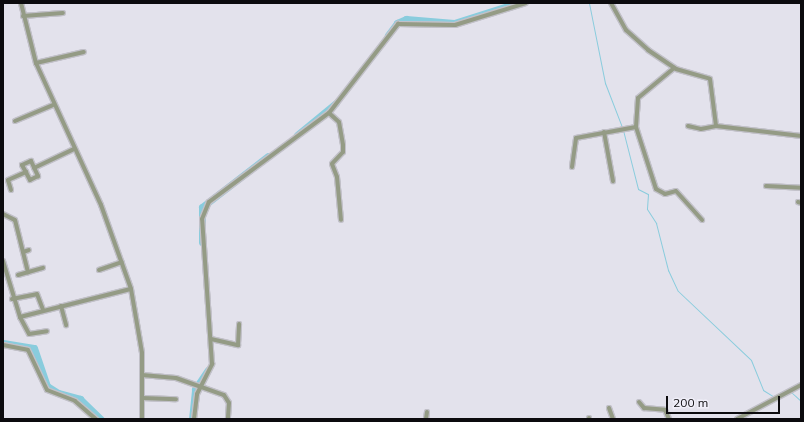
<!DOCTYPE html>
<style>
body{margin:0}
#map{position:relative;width:804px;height:422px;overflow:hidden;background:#e3e2ec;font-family:Mulish,sans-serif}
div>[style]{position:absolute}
.stream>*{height:1px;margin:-0.5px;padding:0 0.5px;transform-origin:0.5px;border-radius:0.5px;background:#89ccdd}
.river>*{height:7px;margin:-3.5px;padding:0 3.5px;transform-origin:3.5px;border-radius:3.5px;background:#89ccdd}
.roads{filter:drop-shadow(1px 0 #c1c0c8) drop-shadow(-1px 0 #c1c0c8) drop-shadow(0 1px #c1c0c8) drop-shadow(0 -1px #c1c0c8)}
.minor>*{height:4px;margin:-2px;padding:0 2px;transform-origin:2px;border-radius:2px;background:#949b85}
span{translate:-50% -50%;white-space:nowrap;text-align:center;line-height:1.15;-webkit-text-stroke:4px #f0eff9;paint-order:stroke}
.frame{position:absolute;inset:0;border:4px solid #0c0b0e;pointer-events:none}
.scale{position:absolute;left:666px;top:396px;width:114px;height:18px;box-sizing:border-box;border:2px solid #0c0b0e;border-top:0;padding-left:5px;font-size:12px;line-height:14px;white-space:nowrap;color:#0c0b0e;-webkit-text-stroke:3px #f0eff9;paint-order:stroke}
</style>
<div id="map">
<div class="stream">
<div style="left:589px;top:3px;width:82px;rotate:78.7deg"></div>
<div style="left:605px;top:83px;width:47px;rotate:68.9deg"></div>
<div style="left:623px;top:130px;width:61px;rotate:75.7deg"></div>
<div style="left:638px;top:189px;width:11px;rotate:27deg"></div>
<div style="left:648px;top:194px;width:15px;rotate:94deg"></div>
<div style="left:647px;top:209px;width:17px;rotate:57deg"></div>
<div style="left:656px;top:223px;width:49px;rotate:75.7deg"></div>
<div style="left:668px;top:270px;width:23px;rotate:65deg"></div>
<div style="left:678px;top:291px;width:100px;rotate:43.4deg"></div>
<div style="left:751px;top:360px;width:32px;rotate:68deg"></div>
<div style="left:763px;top:390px;width:13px;rotate:32deg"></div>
<div style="left:791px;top:392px;width:12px;rotate:42deg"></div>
</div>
<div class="river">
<div style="left:388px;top:35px;width:15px;rotate:-53deg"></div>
<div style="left:397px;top:23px;width:10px;rotate:-24deg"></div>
<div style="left:406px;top:19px;width:48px;rotate:4.8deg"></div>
<div style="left:454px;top:23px;width:66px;rotate:-17.6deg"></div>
<div style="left:297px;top:135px;width:50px;rotate:-39.4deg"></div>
<div style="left:202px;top:242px;width:35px;rotate:-90deg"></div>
<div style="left:202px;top:207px;width:83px;rotate:-37.7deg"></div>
<div style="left:3px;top:343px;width:31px;rotate:9deg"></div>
<div style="left:34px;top:348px;width:40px;rotate:71.1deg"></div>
<div style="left:47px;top:386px;width:13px;rotate:32deg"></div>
<div style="left:58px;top:393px;width:23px;rotate:15deg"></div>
<div style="left:80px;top:399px;width:29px;rotate:44deg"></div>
<div style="left:192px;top:419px;width:30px;rotate:-84deg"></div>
<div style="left:195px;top:389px;width:23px;rotate:-56deg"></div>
</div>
<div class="roads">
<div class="minor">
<div style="left:21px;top:3px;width:62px;rotate:76deg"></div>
<div style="left:36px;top:63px;width:156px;rotate:65.4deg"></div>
<div style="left:101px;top:205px;width:89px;rotate:70.3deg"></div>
<div style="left:131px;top:289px;width:65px;rotate:80.2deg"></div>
<div style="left:142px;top:353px;width:66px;rotate:90deg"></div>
<div style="left:611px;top:3px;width:31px;rotate:61deg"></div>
<div style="left:626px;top:30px;width:30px;rotate:42deg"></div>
<div style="left:648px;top:50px;width:34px;rotate:34deg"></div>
<div style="left:676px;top:69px;width:35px;rotate:16deg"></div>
<div style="left:710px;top:79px;width:47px;rotate:82.7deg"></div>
<div style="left:716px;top:126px;width:86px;rotate:6.7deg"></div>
<div style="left:23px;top:16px;width:40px;rotate:-4.3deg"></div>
<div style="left:36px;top:63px;width:49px;rotate:-12.9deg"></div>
<div style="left:329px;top:113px;width:13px;rotate:42deg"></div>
<div style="left:339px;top:122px;width:23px;rotate:80deg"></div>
<div style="left:343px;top:145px;width:7px;rotate:90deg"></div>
<div style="left:343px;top:152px;width:16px;rotate:133deg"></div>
<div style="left:332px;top:164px;width:14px;rotate:69deg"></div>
<div style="left:337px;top:177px;width:43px;rotate:84.7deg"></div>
<div style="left:15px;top:121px;width:41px;rotate:-22.8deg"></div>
<div style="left:688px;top:126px;width:13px;rotate:13deg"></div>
<div style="left:701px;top:129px;width:15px;rotate:-11deg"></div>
<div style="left:636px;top:127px;width:65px;rotate:72.1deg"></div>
<div style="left:656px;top:189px;width:10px;rotate:29deg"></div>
<div style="left:665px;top:194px;width:11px;rotate:-15deg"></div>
<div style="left:676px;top:191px;width:39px;rotate:48deg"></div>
<div style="left:604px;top:132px;width:50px;rotate:79.6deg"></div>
<div style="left:31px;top:161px;width:17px;rotate:65deg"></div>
<div style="left:38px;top:176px;width:9px;rotate:153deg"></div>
<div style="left:30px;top:180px;width:17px;rotate:-118deg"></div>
<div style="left:22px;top:165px;width:10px;rotate:-24deg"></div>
<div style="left:572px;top:167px;width:29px;rotate:-82deg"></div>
<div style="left:576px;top:138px;width:61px;rotate:-10.4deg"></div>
<div style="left:636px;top:127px;width:29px;rotate:-86deg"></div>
<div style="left:638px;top:98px;width:47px;rotate:-39.8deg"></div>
<div style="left:34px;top:168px;width:44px;rotate:-25.4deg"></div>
<div style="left:766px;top:186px;width:35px;rotate:3deg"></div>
<div style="left:11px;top:190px;width:10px;rotate:-107deg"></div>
<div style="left:8px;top:180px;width:20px;rotate:-24deg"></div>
<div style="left:798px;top:202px;width:3px;rotate:18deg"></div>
<div style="left:3px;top:214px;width:13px;rotate:27deg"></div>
<div style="left:15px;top:220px;width:54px;rotate:76deg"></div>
<div style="left:23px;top:252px;width:6px;rotate:-18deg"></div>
<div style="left:3px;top:261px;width:59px;rotate:73.1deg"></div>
<div style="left:20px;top:317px;width:114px;rotate:-14.2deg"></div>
<div style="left:99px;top:270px;width:24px;rotate:-19deg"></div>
<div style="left:18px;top:275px;width:26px;rotate:-16deg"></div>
<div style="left:12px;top:299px;width:25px;rotate:-11deg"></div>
<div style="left:37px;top:294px;width:17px;rotate:69deg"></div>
<div style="left:61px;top:306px;width:20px;rotate:75deg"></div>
<div style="left:20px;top:317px;width:19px;rotate:62deg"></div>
<div style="left:29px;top:334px;width:18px;rotate:-9deg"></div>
<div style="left:211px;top:339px;width:28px;rotate:13deg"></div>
<div style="left:238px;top:345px;width:21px;rotate:-87deg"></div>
<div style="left:3px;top:345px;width:25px;rotate:11deg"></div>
<div style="left:28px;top:350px;width:44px;rotate:64.6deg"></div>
<div style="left:47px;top:390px;width:30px;rotate:21deg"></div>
<div style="left:75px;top:401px;width:28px;rotate:41deg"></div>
<div style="left:142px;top:375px;width:34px;rotate:5deg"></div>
<div style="left:176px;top:378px;width:51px;rotate:19.5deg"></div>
<div style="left:224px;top:395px;width:9px;rotate:58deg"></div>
<div style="left:229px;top:403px;width:16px;rotate:94deg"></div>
<div style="left:142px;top:398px;width:34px;rotate:2deg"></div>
<div style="left:639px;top:402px;width:8px;rotate:50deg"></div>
<div style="left:644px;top:408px;width:21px;rotate:5deg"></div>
<div style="left:665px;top:410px;width:10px;rotate:66deg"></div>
<div style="left:609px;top:408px;width:12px;rotate:70deg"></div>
<div style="left:589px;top:418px;width:1px;rotate:90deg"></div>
<div style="left:194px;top:419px;width:25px;rotate:-83deg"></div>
<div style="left:197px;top:394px;width:34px;rotate:-63deg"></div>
<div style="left:212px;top:364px;width:145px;rotate:-93.9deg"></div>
<div style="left:202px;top:219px;width:18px;rotate:-68deg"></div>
<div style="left:209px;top:202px;width:149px;rotate:-36.6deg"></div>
<div style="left:329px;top:113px;width:113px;rotate:-52.2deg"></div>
<div style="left:398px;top:24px;width:57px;rotate:1deg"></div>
<div style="left:455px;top:25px;width:74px;rotate:-17.2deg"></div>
<div style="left:426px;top:419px;width:7px;rotate:-82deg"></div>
<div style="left:737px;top:419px;width:72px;rotate:-28deg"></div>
</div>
</div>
<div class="frame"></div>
<div class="scale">200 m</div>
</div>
